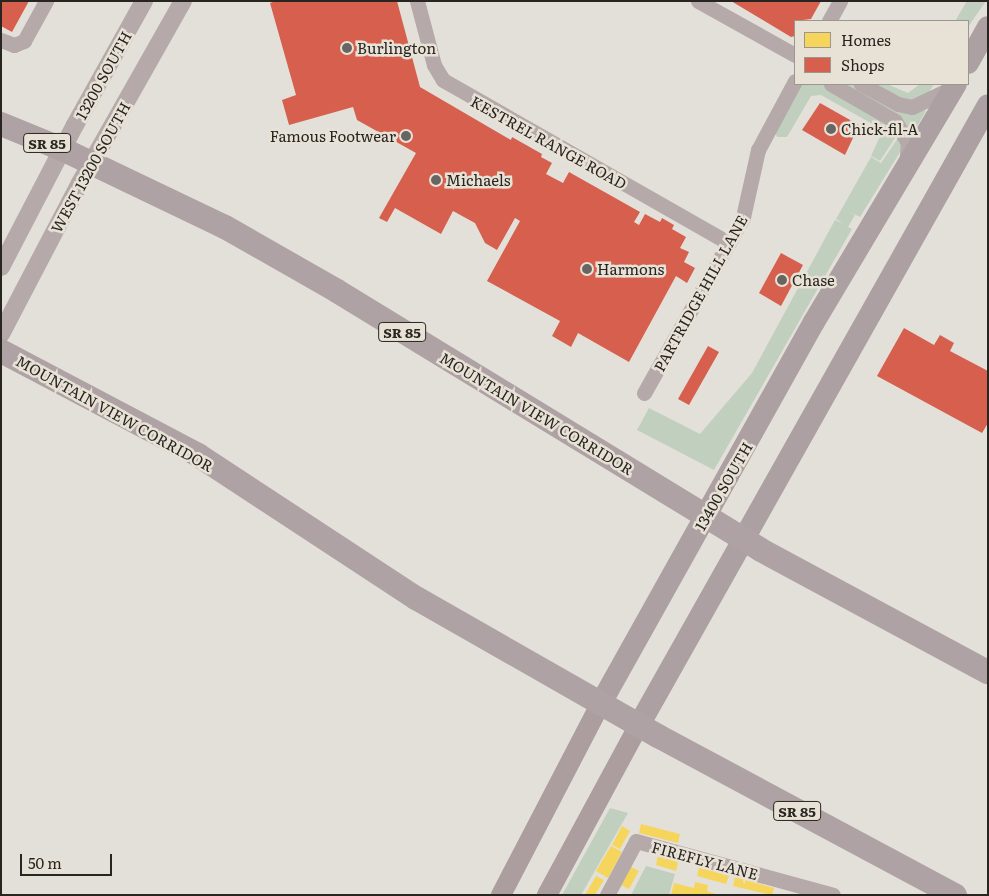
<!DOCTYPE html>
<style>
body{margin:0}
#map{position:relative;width:989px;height:896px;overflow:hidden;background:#e3e0da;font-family:Literata,serif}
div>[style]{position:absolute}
.green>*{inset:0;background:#c1cfbe}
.homes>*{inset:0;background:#f6d55c}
.shops>*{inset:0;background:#d6604d}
.minor>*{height:15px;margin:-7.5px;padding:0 7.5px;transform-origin:7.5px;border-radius:7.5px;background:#b5a9aa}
.tertiary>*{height:18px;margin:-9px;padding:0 9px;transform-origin:9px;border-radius:9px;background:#b5a9aa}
.secondary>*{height:20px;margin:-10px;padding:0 10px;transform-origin:10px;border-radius:10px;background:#ac9d9f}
.primary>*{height:22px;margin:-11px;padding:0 11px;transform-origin:11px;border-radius:11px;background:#ada0a2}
.trunk>*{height:24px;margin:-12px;padding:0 12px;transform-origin:12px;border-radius:12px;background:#afa2a4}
.dots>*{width:14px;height:14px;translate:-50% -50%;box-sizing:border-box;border:2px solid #e7e1d6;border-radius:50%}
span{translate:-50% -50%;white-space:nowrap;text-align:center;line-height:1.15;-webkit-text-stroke:5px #e7e1d6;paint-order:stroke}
.shield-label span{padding:1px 4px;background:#e7e1d6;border:1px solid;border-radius:4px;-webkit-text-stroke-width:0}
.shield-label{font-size:14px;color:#282521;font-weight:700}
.poi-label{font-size:15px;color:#282521}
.left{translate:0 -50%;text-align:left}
.right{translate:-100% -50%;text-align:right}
.street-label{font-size:15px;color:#282521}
.frame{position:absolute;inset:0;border:2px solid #282521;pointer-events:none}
.legend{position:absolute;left:794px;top:20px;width:175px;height:65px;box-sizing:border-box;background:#e7e1d6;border:1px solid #9b968e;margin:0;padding:6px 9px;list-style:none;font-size:15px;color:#282521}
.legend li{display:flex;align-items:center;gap:10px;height:25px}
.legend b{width:25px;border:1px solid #9b968e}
.scale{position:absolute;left:20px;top:854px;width:92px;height:22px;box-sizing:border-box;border:2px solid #282521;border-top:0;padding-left:6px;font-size:15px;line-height:18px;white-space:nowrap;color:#282521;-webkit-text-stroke:4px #e7e1d6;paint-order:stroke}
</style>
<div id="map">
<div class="green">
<div style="clip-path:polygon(967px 1px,986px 1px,968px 27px,968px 21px,955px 21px)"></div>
<div style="clip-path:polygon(802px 84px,822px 84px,894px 128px,897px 135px,880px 161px,871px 156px,883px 130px,821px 95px,811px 96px,787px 137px,777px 137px,775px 132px)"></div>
<div style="clip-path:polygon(839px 84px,854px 84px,926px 111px,912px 135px)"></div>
<div style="clip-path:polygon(870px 84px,887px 84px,908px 93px,920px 84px,934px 84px,928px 94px,913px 102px,900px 101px)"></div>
<div style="clip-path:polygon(900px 135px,902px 149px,860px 217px,848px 211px,855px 215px,848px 227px,852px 229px,714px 470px,637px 430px,649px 408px,700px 434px,752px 373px,835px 220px,844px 224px,836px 219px,871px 157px,881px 163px)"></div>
<div style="clip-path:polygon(610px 808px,628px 813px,581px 895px,562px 895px)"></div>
<div style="clip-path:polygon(646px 866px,675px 874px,669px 895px,631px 895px)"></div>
</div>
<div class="homes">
<div style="clip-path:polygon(641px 824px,680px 834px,678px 843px,639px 833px)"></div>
<div style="clip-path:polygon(622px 826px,630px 831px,620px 849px,612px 845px)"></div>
<div style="clip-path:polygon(611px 846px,622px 852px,608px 878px,596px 871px)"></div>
<div style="clip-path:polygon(658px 856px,678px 862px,676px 871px,656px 865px)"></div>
<div style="clip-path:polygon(631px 867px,639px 871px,629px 889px,621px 885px)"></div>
<div style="clip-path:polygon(699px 867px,729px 876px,726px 884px,697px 876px)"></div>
<div style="clip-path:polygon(596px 876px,604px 880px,595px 895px,585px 895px)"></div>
<div style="clip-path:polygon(735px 877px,774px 888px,772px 895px,733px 886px)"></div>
<div style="clip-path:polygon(695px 882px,708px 885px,707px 891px,718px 895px,671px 895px,674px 883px,694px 888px)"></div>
</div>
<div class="shops">
<div style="clip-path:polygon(1px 1px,29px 1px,12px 32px,1px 26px)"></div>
<div style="clip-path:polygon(276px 1px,397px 1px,420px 87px,511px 140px,512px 137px,542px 154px,541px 157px,552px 163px,546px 174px,563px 183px,569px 172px,640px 212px,634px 222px,639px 225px,645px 214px,660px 222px,662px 218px,674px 225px,672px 229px,686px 237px,680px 248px,689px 252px,684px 262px,695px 268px,687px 283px,676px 276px,629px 362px,578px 333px,571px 347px,552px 336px,560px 321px,487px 281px,520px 221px,515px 218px,497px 250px,485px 243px,475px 223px,453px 211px,441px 234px,395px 208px,387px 222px,379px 218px,416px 153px,357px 120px,353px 107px,289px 125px,282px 100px,296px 95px,270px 3px)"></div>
<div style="clip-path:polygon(731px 1px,821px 1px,811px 19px,795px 21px,795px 36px,791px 37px)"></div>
<div style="clip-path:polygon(820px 103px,859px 125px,845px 155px,802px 130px)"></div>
<div style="clip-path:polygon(781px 253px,803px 265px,781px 306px,759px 293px)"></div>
<div style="clip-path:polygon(904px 328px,934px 345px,940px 335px,954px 343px,950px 351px,988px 371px,988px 423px,982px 433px,877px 376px)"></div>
<div style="clip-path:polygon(708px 346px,719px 352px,689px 405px,678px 399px)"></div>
</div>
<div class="minor">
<div style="left:417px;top:1px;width:66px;rotate:75.1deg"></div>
<div style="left:434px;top:65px;width:17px;rotate:59deg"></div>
<div style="left:443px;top:80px;width:329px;rotate:29.7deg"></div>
<div style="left:698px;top:1px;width:111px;rotate:29.1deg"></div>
<div style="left:829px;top:21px;width:23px;rotate:-61deg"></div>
<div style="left:1px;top:40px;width:14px;rotate:21deg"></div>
<div style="left:14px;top:45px;width:11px;rotate:-22deg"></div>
<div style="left:24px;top:41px;width:46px;rotate:-61.2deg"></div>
<div style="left:831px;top:84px;width:74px;rotate:30deg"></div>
<div style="left:895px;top:121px;width:26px;rotate:59deg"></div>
<div style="left:908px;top:143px;width:21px;rotate:95deg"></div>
<div style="left:861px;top:84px;width:42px;rotate:28.4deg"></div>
<div style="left:898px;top:104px;width:14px;rotate:12deg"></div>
<div style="left:912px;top:107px;width:44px;rotate:-25.4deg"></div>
<div style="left:644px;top:393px;width:202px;rotate:-60.6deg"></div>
<div style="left:743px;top:217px;width:69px;rotate:-77.4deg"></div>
<div style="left:758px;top:150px;width:78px;rotate:-61.8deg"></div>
<div style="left:607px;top:895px;width:61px;rotate:-61.8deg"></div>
<div style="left:636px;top:841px;width:204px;rotate:15.3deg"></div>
</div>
<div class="tertiary">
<div style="left:1px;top:267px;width:160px;rotate:-62.5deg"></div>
<div style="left:75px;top:125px;width:142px;rotate:-60.9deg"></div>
<div style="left:1px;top:334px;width:170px;rotate:-62.4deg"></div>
<div style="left:80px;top:183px;width:209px;rotate:-60.5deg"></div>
</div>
<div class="secondary">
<div style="left:501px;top:895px;width:216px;rotate:-62.5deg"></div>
<div style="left:547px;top:895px;width:193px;rotate:-61.6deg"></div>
</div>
<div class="primary">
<div style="left:968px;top:63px;width:41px;rotate:-60.9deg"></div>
<div style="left:601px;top:703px;width:436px;rotate:-60.8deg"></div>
<div style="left:814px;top:322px;width:277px;rotate:-59.2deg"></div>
<div style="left:639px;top:725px;width:711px;rotate:-60.62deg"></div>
</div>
<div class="trunk">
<div style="left:1px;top:124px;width:68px;rotate:22.4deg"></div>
<div style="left:64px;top:150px;width:178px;rotate:25.6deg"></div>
<div style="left:225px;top:227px;width:129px;rotate:29.7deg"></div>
<div style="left:337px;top:291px;width:497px;rotate:31.4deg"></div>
<div style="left:761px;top:550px;width:258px;rotate:28.3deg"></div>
<div style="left:1px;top:351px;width:223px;rotate:27.8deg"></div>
<div style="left:198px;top:455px;width:261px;rotate:33.3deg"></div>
<div style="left:416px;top:598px;width:279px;rotate:29.7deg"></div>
<div style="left:658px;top:736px;width:337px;rotate:28.2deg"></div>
</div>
<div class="dots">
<div style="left:347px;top:48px;background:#696662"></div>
<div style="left:831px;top:129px;background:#696662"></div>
<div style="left:406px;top:136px;background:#696662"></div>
<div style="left:436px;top:180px;background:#696662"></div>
<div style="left:587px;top:269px;background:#696662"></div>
<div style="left:782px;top:280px;background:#696662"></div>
</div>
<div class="shield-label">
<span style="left:47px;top:143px">SR 85</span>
<span style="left:402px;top:332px">SR 85</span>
<span style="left:797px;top:811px">SR 85</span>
</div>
<div class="poi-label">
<span class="left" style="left:357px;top:48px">Burlington</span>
<span class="left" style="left:841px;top:129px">Chick-fil-A</span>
<span class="right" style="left:396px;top:136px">Famous Footwear</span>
<span class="left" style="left:446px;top:180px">Michaels</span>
<span class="left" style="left:597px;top:269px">Harmons</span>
<span class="left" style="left:792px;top:280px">Chase</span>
</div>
<div class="street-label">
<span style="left:103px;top:75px;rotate:-61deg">13200 SOUTH</span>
<span style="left:549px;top:142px;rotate:29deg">KESTREL RANGE ROAD</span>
<span style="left:90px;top:167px;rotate:-61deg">WEST 13200 SOUTH</span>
<span style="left:700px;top:293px;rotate:-61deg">PARTRIDGE HILL LANE</span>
<span style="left:115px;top:413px;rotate:29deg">MOUNTAIN VIEW CORRIDOR</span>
<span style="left:537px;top:413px;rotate:31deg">MOUNTAIN VIEW CORRIDOR</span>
<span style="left:723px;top:486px;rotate:-60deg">13400 SOUTH</span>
<span style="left:705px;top:860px;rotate:15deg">FIREFLY LANE</span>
</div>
<div class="frame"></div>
<ul class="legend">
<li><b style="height:14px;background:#f6d55c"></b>Homes</li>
<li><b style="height:14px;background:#d6604d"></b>Shops</li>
</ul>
<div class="scale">50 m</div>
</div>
